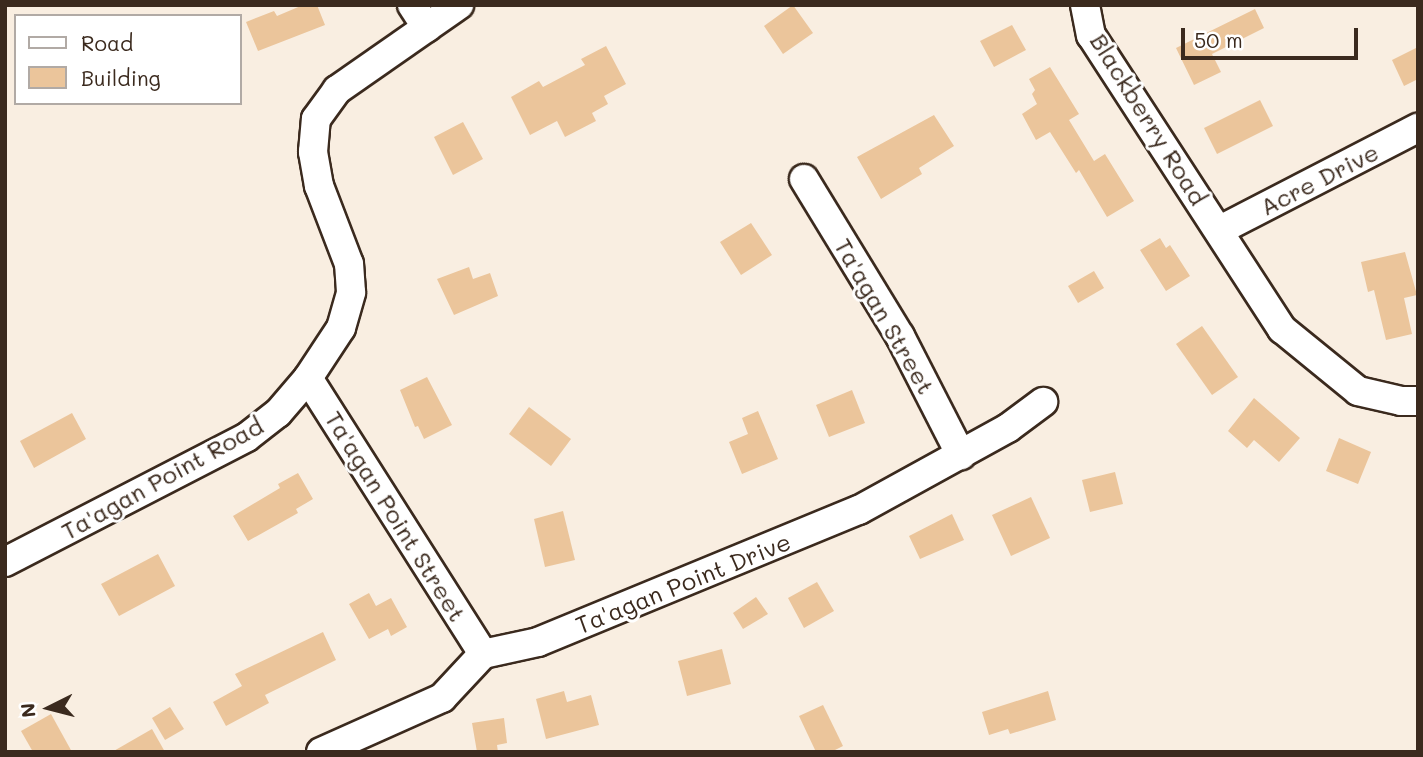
<!DOCTYPE html>
<style>
body{margin:0}
#map{position:relative;width:1423px;height:757px;overflow:hidden;background:#f9eee1;font-family:Mali,sans-serif}
div>[style]{position:absolute}
.building>*{inset:0;background:#ebc59b}
.roads{filter:drop-shadow(2px 0 #3b2a1e) drop-shadow(-2px 0 #3b2a1e) drop-shadow(0 2px #3b2a1e) drop-shadow(0 -2px #3b2a1e)}
.minor>*{height:28px;margin:-14px;padding:0 14px;transform-origin:14px;border-radius:14px;background:#fff}
span{translate:-50% -50%;white-space:nowrap;text-align:center;line-height:1.15;-webkit-text-stroke:6px #fff;paint-order:stroke}
.street-label{font-size:24px;color:#3b2a1e}
.frame{position:absolute;inset:0;border:7px solid #3b2a1e;pointer-events:none}
.legend{position:absolute;left:14px;top:14px;width:228px;height:91px;box-sizing:border-box;background:#fff;border:2px solid #b1aaa5;margin:0;padding:9px 12px;list-style:none;font-size:21px;color:#3b2a1e}
.legend li{display:flex;align-items:center;gap:14px;height:35px}
.legend b{width:35px;border:2px solid #b1aaa5}
.north{position:absolute;left:14px;top:673px;width:70px;height:70px;-webkit-text-stroke:5px #fff;paint-order:stroke;rotate:264deg;font-size:19px;font-weight:700;line-height:28px;text-align:center;color:#3b2a1e}
.north::after{content:'';display:block;margin:auto;width:24px;height:32px;background:#3b2a1e;clip-path:polygon(50% 0,100% 100%,50% 72%,0 100%)}
.scale{position:absolute;left:1181px;top:28px;width:177px;height:32px;box-sizing:border-box;border:4px solid #3b2a1e;border-top:0;padding-left:9px;font-size:21px;line-height:24px;white-space:nowrap;color:#3b2a1e;-webkit-text-stroke:5px #fff;paint-order:stroke}
</style>
<div id="map">
<div class="building">
<div style="clip-path:polygon(303px 5px,317px 5px,325px 25px,258px 51px,246px 22px,274px 11px,277px 16px)"></div>
<div style="clip-path:polygon(793px 5px,813px 33px,783px 54px,764px 26px)"></div>
<div style="clip-path:polygon(1255px 9px,1264px 28px,1212px 54px,1221px 72px,1194px 85px,1176px 48px)"></div>
<div style="clip-path:polygon(1012px 25px,1026px 50px,994px 67px,980px 41px)"></div>
<div style="clip-path:polygon(606px 46px,626px 84px,604px 96px,608px 104px,592px 113px,596px 121px,565px 137px,557px 121px,530px 135px,511px 97px,539px 81px,543px 87px,585px 65px,581px 59px)"></div>
<div style="clip-path:polygon(1418px 47px,1418px 79px,1404px 86px,1392px 60px)"></div>
<div style="clip-path:polygon(1050px 67px,1079px 114px,1069px 120px,1094px 161px,1105px 154px,1134px 201px,1107px 217px,1079px 170px,1076px 173px,1050px 132px,1036px 140px,1022px 114px,1037px 104px,1032px 94px,1035px 90px,1029px 79px)"></div>
<div style="clip-path:polygon(1260px 100px,1273px 126px,1217px 154px,1204px 128px)"></div>
<div style="clip-path:polygon(934px 115px,954px 146px,919px 168px,922px 174px,881px 199px,857px 157px)"></div>
<div style="clip-path:polygon(463px 122px,483px 159px,453px 175px,434px 137px)"></div>
<div style="clip-path:polygon(751px 223px,772px 255px,741px 275px,720px 242px)"></div>
<div style="clip-path:polygon(1160px 238px,1166px 248px,1170px 245px,1190px 276px,1166px 291px,1140px 250px)"></div>
<div style="clip-path:polygon(1405px 252px,1417px 295px,1404px 298px,1412px 334px,1386px 340px,1374px 290px,1368px 292px,1361px 262px)"></div>
<div style="clip-path:polygon(469px 267px,473px 279px,490px 273px,498px 296px,454px 315px,437px 279px)"></div>
<div style="clip-path:polygon(1094px 271px,1104px 288px,1078px 303px,1068px 286px)"></div>
<div style="clip-path:polygon(1202px 326px,1238px 377px,1212px 395px,1176px 344px)"></div>
<div style="clip-path:polygon(427px 377px,452px 425px,424px 439px,418px 426px,415px 427px,400px 390px)"></div>
<div style="clip-path:polygon(852px 390px,865px 423px,829px 437px,816px 405px)"></div>
<div style="clip-path:polygon(1254px 398px,1300px 438px,1279px 462px,1254px 440px,1247px 448px,1228px 431px)"></div>
<div style="clip-path:polygon(529px 407px,571px 439px,551px 466px,509px 434px)"></div>
<div style="clip-path:polygon(758px 411px,778px 459px,742px 474px,729px 442px,748px 434px,742px 418px)"></div>
<div style="clip-path:polygon(72px 413px,86px 439px,34px 468px,20px 441px)"></div>
<div style="clip-path:polygon(1339px 438px,1371px 452px,1358px 484px,1326px 471px)"></div>
<div style="clip-path:polygon(1115px 472px,1123px 504px,1090px 512px,1082px 480px)"></div>
<div style="clip-path:polygon(298px 473px,313px 499px,296px 509px,298px 513px,248px 541px,233px 516px,280px 488px,278px 484px)"></div>
<div style="clip-path:polygon(1031px 497px,1050px 538px,1011px 556px,992px 515px)"></div>
<div style="clip-path:polygon(563px 511px,575px 560px,545px 567px,534px 519px)"></div>
<div style="clip-path:polygon(952px 514px,964px 540px,920px 559px,909px 536px)"></div>
<div style="clip-path:polygon(158px 554px,175px 586px,119px 616px,101px 584px)"></div>
<div style="clip-path:polygon(817px 582px,834px 611px,804px 628px,788px 598px)"></div>
<div style="clip-path:polygon(369px 593px,376px 606px,391px 598px,407px 627px,391px 636px,388px 629px,369px 639px,349px 604px)"></div>
<div style="clip-path:polygon(756px 597px,768px 614px,743px 629px,733px 613px)"></div>
<div style="clip-path:polygon(323px 632px,336px 660px,265px 695px,269px 703px,226px 726px,213px 702px,242px 686px,235px 674px)"></div>
<div style="clip-path:polygon(722px 649px,731px 684px,687px 696px,678px 661px)"></div>
<div style="clip-path:polygon(564px 691px,567px 702px,591px 695px,599px 725px,546px 739px,536px 699px)"></div>
<div style="clip-path:polygon(1048px 691px,1056px 720px,1010px 734px,1008px 729px,989px 735px,982px 712px)"></div>
<div style="clip-path:polygon(823px 705px,843px 746px,831px 752px,816px 752px,799px 716px)"></div>
<div style="clip-path:polygon(170px 707px,184px 729px,165px 740px,152px 718px)"></div>
<div style="clip-path:polygon(51px 714px,72px 752px,33px 752px,21px 731px)"></div>
<div style="clip-path:polygon(504px 718px,507px 743px,497px 745px,498px 752px,477px 752px,472px 723px)"></div>
<div style="clip-path:polygon(152px 729px,165px 752px,112px 752px)"></div>
</div>
<div class="roads">
<div class="minor">
<div style="left:412px;top:5px;width:27px;rotate:57deg"></div>
<div style="left:1085px;top:5px;width:31px;rotate:79deg"></div>
<div style="left:1091px;top:35px;width:351px;rotate:57deg"></div>
<div style="left:1282px;top:329px;width:98px;rotate:39.2deg"></div>
<div style="left:1358px;top:391px;width:44px;rotate:13.1deg"></div>
<div style="left:1401px;top:401px;width:17px"></div>
<div style="left:804px;top:179px;width:184px;rotate:58.6deg"></div>
<div style="left:900px;top:336px;width:134px;rotate:62.9deg"></div>
<div style="left:1220px;top:230px;width:223px;rotate:-27.3deg"></div>
<div style="left:308px;top:378px;width:327px;rotate:57.6deg"></div>
<div style="left:5px;top:562px;width:272px;rotate:-27.3deg"></div>
<div style="left:247px;top:437px;width:39px;rotate:-38deg"></div>
<div style="left:278px;top:413px;width:46px;rotate:-49.4deg"></div>
<div style="left:308px;top:378px;width:60px;rotate:-56.6deg"></div>
<div style="left:341px;top:328px;width:37px;rotate:-74deg"></div>
<div style="left:351px;top:292px;width:28px;rotate:-94deg"></div>
<div style="left:349px;top:264px;width:84px;rotate:-111deg"></div>
<div style="left:319px;top:186px;width:35px;rotate:-100deg"></div>
<div style="left:313px;top:152px;width:33px;rotate:-85deg"></div>
<div style="left:316px;top:119px;width:36px;rotate:-54deg"></div>
<div style="left:337px;top:90px;width:149px;rotate:-34.9deg"></div>
<div style="left:321px;top:752px;width:133px;rotate:-24.1deg"></div>
<div style="left:442px;top:698px;width:60px;rotate:-47deg"></div>
<div style="left:483px;top:654px;width:56px;rotate:-12.3deg"></div>
<div style="left:538px;top:642px;width:347px;rotate:-22.4deg"></div>
<div style="left:859px;top:510px;width:170px;rotate:-28.8deg"></div>
<div style="left:1008px;top:428px;width:44px;rotate:-36.6deg"></div>
</div>
</div>
<div class="street-label">
<span style="left:1149px;top:119px;rotate:58deg">Blackberry Road</span>
<span style="left:1319px;top:179px;rotate:-27deg">Acre Drive</span>
<span style="left:885px;top:316px;rotate:60deg">Ta'agan Street</span>
<span style="left:162px;top:478px;rotate:-29deg">Ta'agan Point Road</span>
<span style="left:396px;top:516px;rotate:58deg">Ta'agan Point Street</span>
<span style="left:683px;top:583px;rotate:-22deg">Ta'agan Point Drive</span>
</div>
<div class="frame"></div>
<ul class="legend">
<li><b style="height:9px;background:#fff"></b>Road</li>
<li><b style="height:19px;background:#ebc59b"></b>Building</li>
</ul>
<div class="north">N</div>
<div class="scale">50 m</div>
</div>
